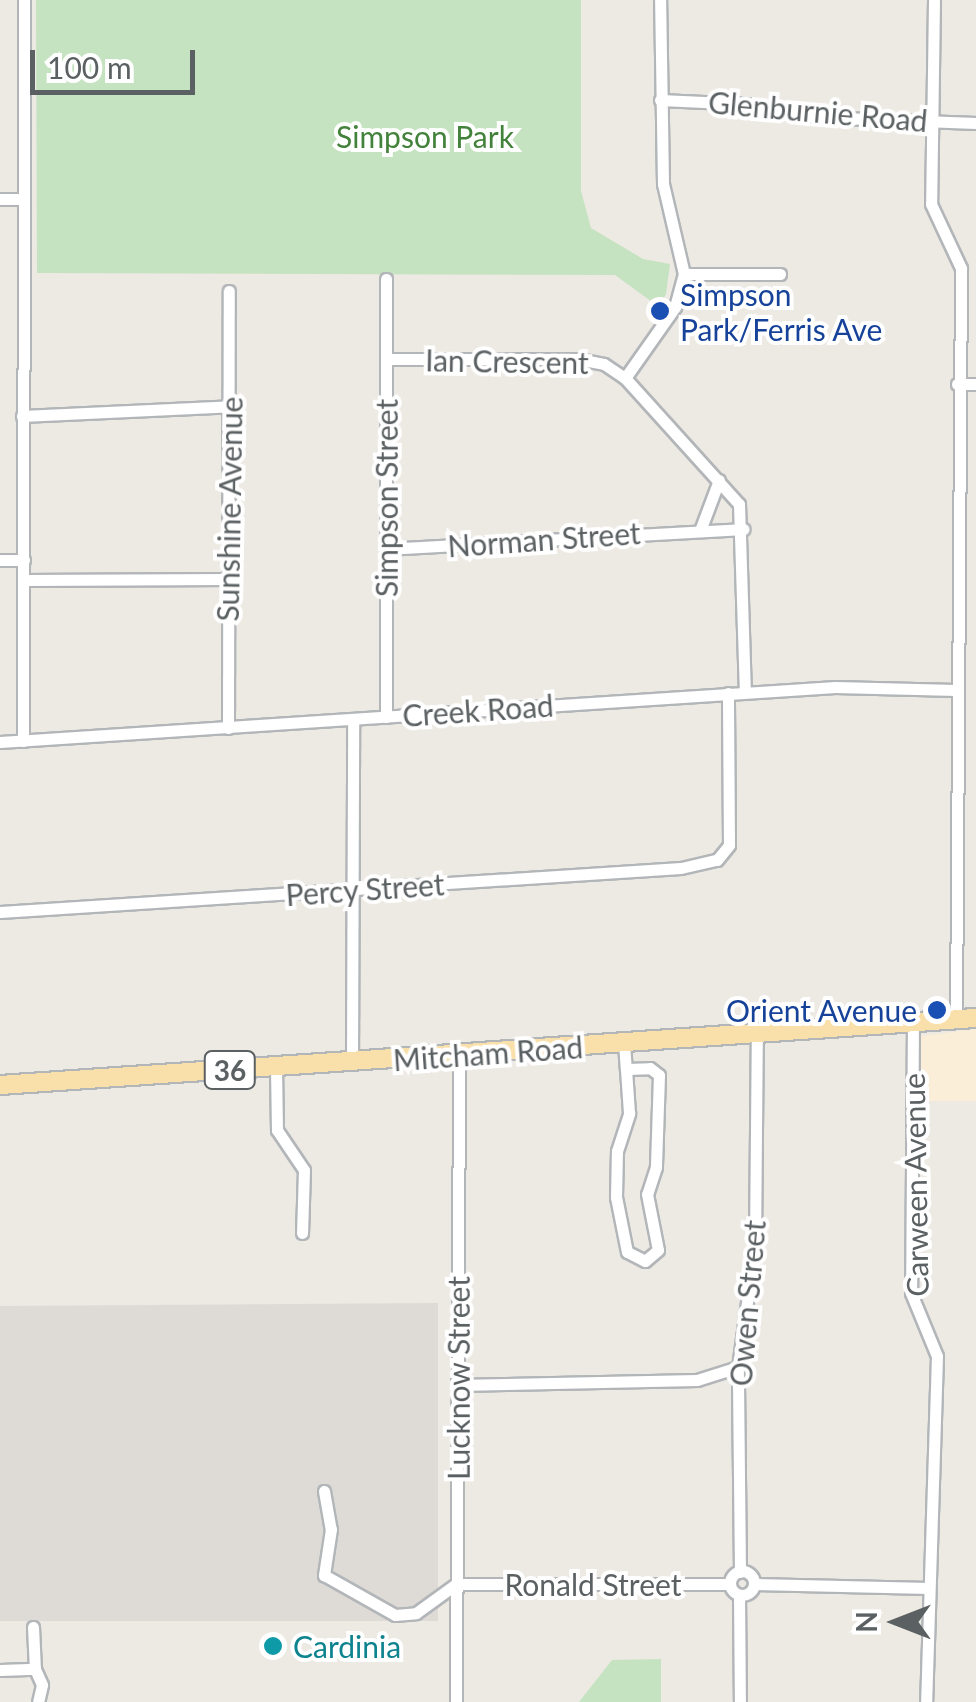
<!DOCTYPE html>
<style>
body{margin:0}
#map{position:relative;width:976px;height:1702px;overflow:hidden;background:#ede9e3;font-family:Lato,sans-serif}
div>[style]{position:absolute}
.commercial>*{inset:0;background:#fbeed9}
.industrial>*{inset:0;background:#dedbd7}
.green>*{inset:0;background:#c6e3c1}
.roads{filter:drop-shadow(2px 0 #b3b6b9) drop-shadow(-2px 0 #b3b6b9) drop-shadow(0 2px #b3b6b9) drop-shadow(0 -2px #b3b6b9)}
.street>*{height:11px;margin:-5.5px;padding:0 5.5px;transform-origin:5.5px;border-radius:5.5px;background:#fff}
.street>.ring{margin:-5.5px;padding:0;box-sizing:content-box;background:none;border:11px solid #fff;border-radius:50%}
.primary>*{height:18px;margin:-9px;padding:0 9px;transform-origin:9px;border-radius:9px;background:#f9e0ab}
.dots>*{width:28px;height:28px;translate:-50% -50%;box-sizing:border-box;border:5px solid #fff;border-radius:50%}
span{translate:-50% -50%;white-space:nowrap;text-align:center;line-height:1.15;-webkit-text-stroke:8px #fff;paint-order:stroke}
.shield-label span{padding:2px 8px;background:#fff;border:2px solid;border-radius:8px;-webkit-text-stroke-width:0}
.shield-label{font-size:28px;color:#5b6062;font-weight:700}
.street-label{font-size:30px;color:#5b6062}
.park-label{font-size:30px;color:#43823b}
.transit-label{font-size:30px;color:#164399}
.left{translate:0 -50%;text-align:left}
.right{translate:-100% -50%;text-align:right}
.culture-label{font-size:30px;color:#0d838f}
.north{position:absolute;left:846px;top:1572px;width:100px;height:100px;-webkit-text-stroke:8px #fff;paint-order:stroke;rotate:270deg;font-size:28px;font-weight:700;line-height:40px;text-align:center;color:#5b6062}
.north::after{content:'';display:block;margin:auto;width:35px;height:45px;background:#5b6062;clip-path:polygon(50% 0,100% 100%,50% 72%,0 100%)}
.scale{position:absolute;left:30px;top:50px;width:165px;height:45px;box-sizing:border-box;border:5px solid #5b6062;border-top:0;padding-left:12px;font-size:30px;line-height:35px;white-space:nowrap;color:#5b6062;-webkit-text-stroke:8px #fff;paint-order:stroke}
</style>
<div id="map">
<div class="commercial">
<div style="clip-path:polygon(976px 1029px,976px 1101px,918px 1101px,920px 1036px)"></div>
</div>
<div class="industrial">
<div style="clip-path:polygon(438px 1303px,438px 1621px,0 1621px,0 1306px)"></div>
</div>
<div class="green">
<div style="clip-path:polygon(36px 0,581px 0,581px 191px,591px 228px,643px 259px,670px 264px,666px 294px,659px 307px,615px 275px,37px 273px)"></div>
<div style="clip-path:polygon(661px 1659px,661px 1702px,579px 1702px,612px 1660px)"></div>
</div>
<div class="roads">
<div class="street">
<div style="left:934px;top:0;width:204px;rotate:90.8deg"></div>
<div style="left:931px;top:204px;width:71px;rotate:64.9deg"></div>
<div style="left:961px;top:268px;width:751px;rotate:90.38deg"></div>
<div style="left:660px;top:100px;width:88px;rotate:2.6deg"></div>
<div style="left:748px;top:104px;width:68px;rotate:11deg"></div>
<div style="left:815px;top:117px;width:161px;rotate:2.1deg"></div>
<div style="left:0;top:199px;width:23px"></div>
<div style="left:684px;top:274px;width:96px"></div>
<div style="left:386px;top:359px;width:192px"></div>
<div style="left:578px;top:359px;width:26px;rotate:11deg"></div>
<div style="left:604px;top:364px;width:25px;rotate:34deg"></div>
<div style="left:625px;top:378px;width:170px;rotate:47.9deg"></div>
<div style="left:739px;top:504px;width:188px;rotate:88.2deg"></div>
<div style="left:625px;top:378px;width:87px;rotate:-54.8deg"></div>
<div style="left:675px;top:307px;width:34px;rotate:-75deg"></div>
<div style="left:684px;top:274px;width:92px;rotate:-103.1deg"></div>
<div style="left:663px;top:184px;width:184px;rotate:-90.9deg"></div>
<div style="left:957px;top:384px;width:19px"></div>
<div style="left:22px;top:416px;width:209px;rotate:-2.7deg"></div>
<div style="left:701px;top:528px;width:51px;rotate:-69.4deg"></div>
<div style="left:386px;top:549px;width:358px;rotate:-3.2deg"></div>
<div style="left:0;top:560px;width:24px"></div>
<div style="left:24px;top:580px;width:204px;rotate:-0.3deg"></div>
<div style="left:386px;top:717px;width:438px;rotate:-90deg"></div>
<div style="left:228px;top:728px;width:437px;rotate:-89.9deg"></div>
<div style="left:23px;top:741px;width:741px;rotate:-89.92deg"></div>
<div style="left:0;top:742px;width:837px;rotate:-3.77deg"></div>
<div style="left:835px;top:687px;width:121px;rotate:1.4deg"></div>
<div style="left:0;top:912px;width:682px;rotate:-3.7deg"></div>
<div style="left:681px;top:868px;width:37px;rotate:-13deg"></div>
<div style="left:717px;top:860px;width:19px;rotate:-51deg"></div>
<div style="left:729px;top:845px;width:152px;rotate:-90.4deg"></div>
<div style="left:913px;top:1022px;width:271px;rotate:90.4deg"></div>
<div style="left:911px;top:1293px;width:68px;rotate:67.6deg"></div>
<div style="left:937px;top:1356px;width:346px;rotate:91.8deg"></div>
<div style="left:624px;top:1043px;width:26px;rotate:86deg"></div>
<div style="left:626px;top:1069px;width:24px;rotate:-2deg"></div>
<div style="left:650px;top:1068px;width:11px;rotate:38deg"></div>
<div style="left:659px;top:1075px;width:92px;rotate:91.9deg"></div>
<div style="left:656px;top:1167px;width:28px;rotate:108deg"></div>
<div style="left:647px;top:1194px;width:57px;rotate:78.9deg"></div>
<div style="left:658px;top:1250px;width:17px;rotate:140deg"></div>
<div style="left:645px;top:1261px;width:20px;rotate:-153deg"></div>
<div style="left:627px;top:1252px;width:56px;rotate:-101.3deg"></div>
<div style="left:616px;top:1197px;width:46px;rotate:-88.8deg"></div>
<div style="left:617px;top:1151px;width:40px;rotate:-72deg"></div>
<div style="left:629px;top:1113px;width:44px;rotate:-93.9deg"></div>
<div style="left:352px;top:1062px;width:343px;rotate:-89.8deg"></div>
<div style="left:276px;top:1067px;width:63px;rotate:89.1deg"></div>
<div style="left:277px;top:1130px;width:48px;rotate:56deg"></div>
<div style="left:304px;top:1170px;width:63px;rotate:91.8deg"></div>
<div style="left:458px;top:1385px;width:239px;rotate:-1.2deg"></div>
<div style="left:697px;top:1380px;width:43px;rotate:-17.6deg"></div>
<div style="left:324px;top:1491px;width:39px;rotate:80deg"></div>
<div style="left:331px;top:1529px;width:47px;rotate:98.7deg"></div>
<div style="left:324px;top:1575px;width:81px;rotate:29.4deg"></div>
<div style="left:395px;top:1615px;width:21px;rotate:-5deg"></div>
<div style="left:416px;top:1613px;width:49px;rotate:-35.9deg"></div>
<div style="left:456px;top:1584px;width:274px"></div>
<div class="ring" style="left:730px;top:1571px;width:13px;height:13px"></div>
<div style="left:740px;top:1572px;width:205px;rotate:-90.6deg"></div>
<div style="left:738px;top:1367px;width:123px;rotate:-82.1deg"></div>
<div style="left:755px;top:1245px;width:210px;rotate:-89.5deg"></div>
<div style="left:754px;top:1584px;width:175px;rotate:1.3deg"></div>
<div style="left:739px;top:1595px;width:107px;rotate:89.5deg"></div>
<div style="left:33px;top:1627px;width:42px;rotate:87.3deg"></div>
<div style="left:0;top:1670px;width:35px;rotate:-2deg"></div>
<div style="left:35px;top:1669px;width:17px;rotate:66deg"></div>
<div style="left:42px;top:1685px;width:17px;rotate:103deg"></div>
<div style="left:456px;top:1702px;width:648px;rotate:-89.73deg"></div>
</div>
<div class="primary">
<div style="left:0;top:1085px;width:978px;rotate:-3.93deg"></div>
</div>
</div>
<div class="dots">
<div style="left:660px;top:311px;background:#1a4fb4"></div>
<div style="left:937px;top:1010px;background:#1a4fb4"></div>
<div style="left:273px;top:1646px;background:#0f9aa8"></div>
</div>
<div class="shield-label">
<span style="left:230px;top:1070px">36</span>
</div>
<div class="street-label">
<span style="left:818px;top:111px;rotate:5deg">Glenburnie Road</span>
<span style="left:507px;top:361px;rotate:1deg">Ian Crescent</span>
<span style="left:386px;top:498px;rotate:-90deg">Simpson Street</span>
<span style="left:229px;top:509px;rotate:-89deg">Sunshine Avenue</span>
<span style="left:544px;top:539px;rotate:-4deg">Norman Street</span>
<span style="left:478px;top:710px;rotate:-4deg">Creek Road</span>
<span style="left:365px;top:889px;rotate:-4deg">Percy Street</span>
<span style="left:488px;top:1053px;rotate:-4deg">Mitcham Road</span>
<span style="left:915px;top:1185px;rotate:-91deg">Carween Avenue</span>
<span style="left:747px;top:1303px;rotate:-85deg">Owen Street</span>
<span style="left:458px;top:1378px;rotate:-90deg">Lucknow Street</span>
<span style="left:593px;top:1584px">Ronald Street</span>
</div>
<div class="park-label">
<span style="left:425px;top:136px">Simpson Park</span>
</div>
<div class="transit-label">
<span class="left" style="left:680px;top:311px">Simpson<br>Park/Ferris Ave</span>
<span class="right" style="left:917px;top:1010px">Orient Avenue</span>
</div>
<div class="culture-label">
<span class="left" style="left:293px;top:1646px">Cardinia</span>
</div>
<div class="north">N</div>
<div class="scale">100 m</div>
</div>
